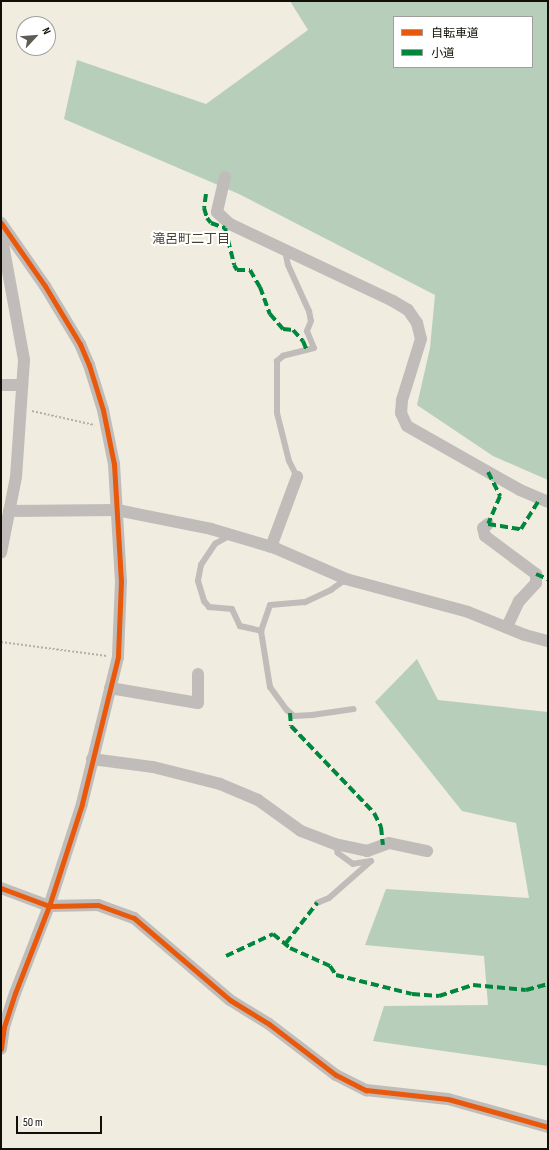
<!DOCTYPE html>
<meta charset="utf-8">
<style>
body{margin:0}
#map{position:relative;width:549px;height:1150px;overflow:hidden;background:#f0ecdf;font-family:"Sofia Sans Condensed","Noto Sans JP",sans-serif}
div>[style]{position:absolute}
.forest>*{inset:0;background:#b7cebb}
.path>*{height:2px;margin-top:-1px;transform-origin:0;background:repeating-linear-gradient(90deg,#b4b1ad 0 2px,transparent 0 4px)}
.service>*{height:6px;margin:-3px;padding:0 3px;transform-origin:3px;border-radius:3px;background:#c0bcba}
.minor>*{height:12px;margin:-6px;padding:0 6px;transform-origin:6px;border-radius:6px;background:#c0bcba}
.quiet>*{height:4px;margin-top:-2px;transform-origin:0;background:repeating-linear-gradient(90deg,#00873e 0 8px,transparent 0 12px)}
.cycleway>*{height:5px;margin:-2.5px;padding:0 2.5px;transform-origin:2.5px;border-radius:2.5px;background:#e8590c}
span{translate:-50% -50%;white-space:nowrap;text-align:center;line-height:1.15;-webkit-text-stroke:4px #fff;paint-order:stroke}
.neighbourhood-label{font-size:13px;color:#47412e}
.frame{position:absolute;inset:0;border:2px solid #110f07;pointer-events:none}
.legend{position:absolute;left:393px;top:16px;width:140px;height:52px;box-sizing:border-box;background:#fff;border:1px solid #a09f9c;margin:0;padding:5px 7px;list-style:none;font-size:12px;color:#110f07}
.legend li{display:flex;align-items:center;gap:8px;height:20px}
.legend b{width:20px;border:1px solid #a09f9c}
.north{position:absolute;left:16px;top:16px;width:40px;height:40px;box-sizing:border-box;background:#fff;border:1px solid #a09f9c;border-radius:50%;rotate:64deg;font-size:11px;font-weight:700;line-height:16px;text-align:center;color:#110f07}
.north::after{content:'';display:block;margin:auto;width:14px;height:18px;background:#5f5c53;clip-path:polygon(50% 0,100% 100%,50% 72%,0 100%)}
.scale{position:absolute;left:16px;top:1116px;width:86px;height:18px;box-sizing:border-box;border:2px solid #110f07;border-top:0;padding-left:5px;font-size:12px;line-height:14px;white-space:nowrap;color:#110f07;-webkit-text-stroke:3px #fff;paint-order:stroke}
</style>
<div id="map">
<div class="forest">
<div style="clip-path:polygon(evenodd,290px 1px,548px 1px,548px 480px,493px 456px,417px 405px,430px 348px,435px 295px,239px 194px,64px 119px,77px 60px,206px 104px,308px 30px,290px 1px,394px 17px,532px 17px,532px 67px,394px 67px,394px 17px)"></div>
<div style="clip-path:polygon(417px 659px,438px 700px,548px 712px,548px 1066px,373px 1041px,384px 1006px,488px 1005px,484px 956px,365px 945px,386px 889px,529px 898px,516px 823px,462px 811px,375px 702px)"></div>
</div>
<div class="path">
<div style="left:32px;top:411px;width:64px;rotate:12.7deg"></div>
<div style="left:1px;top:642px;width:107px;rotate:7.5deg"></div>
</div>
<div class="service">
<div style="left:285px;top:250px;width:15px;rotate:79deg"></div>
<div style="left:288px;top:265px;width:51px;rotate:65.5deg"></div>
<div style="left:309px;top:311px;width:10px;rotate:79deg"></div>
<div style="left:311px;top:321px;width:11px;rotate:112deg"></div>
<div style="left:307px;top:331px;width:18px;rotate:68deg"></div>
<div style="left:314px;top:348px;width:32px;rotate:166deg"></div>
<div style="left:283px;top:356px;width:8px;rotate:140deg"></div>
<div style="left:277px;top:361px;width:52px;rotate:90deg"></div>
<div style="left:277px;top:413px;width:49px;rotate:76deg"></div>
<div style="left:289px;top:461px;width:18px;rotate:63deg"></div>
<div style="left:231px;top:535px;width:18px;rotate:151deg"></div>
<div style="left:215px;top:544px;width:25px;rotate:124deg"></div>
<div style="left:201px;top:565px;width:16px;rotate:101deg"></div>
<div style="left:198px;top:581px;width:21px;rotate:73deg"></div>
<div style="left:204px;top:601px;width:8px;rotate:50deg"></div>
<div style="left:209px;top:607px;width:23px;rotate:5deg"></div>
<div style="left:232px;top:609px;width:19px;rotate:65deg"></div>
<div style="left:240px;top:626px;width:22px;rotate:13deg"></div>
<div style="left:346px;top:579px;width:19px;rotate:144deg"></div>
<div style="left:331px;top:590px;width:29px;rotate:155deg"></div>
<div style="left:305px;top:602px;width:35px;rotate:175deg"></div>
<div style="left:270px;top:605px;width:28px;rotate:109deg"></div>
<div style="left:261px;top:631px;width:57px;rotate:80.9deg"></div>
<div style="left:270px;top:687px;width:29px;rotate:54deg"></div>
<div style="left:287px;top:710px;width:9px;rotate:41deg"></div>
<div style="left:294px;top:716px;width:18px;rotate:-3deg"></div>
<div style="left:312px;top:715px;width:42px;rotate:-8.1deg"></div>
<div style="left:317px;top:903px;width:13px;rotate:-23deg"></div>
<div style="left:329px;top:898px;width:56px;rotate:-41.4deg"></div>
<div style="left:371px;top:861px;width:18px;rotate:171deg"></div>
<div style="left:353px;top:864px;width:19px;rotate:-144deg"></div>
<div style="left:338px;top:853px;width:9px;rotate:-108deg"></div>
</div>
<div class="minor">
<div style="left:225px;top:177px;width:36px;rotate:103deg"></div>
<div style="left:217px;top:212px;width:18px;rotate:43deg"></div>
<div style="left:230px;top:224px;width:180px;rotate:25.3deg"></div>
<div style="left:393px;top:301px;width:17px;rotate:31deg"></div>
<div style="left:408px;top:310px;width:16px;rotate:55deg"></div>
<div style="left:417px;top:323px;width:16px;rotate:76deg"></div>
<div style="left:421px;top:339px;width:64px;rotate:107.3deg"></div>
<div style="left:402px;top:400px;width:13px;rotate:94deg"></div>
<div style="left:401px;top:413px;width:14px;rotate:65deg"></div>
<div style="left:407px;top:426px;width:130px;rotate:29.5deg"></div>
<div style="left:520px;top:490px;width:30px;rotate:23deg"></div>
<div style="left:1px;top:223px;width:77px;rotate:55.1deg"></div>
<div style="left:45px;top:286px;width:68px;rotate:58.9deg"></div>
<div style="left:80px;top:344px;width:23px;rotate:67deg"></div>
<div style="left:89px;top:365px;width:47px;rotate:72.7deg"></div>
<div style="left:103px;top:410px;width:55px;rotate:78.5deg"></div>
<div style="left:114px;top:464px;width:117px;rotate:86.6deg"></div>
<div style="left:121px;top:581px;width:76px;rotate:92.3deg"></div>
<div style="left:118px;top:657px;width:151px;rotate:103.8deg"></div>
<div style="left:82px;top:804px;width:107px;rotate:107.9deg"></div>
<div style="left:49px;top:906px;width:93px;rotate:111.3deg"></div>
<div style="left:15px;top:993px;width:36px;rotate:108deg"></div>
<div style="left:4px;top:1027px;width:22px;rotate:98deg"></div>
<div style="left:1px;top:233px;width:129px;rotate:79.7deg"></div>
<div style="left:24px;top:360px;width:117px;rotate:93.9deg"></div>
<div style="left:16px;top:477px;width:77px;rotate:101.2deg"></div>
<div style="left:1px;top:385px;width:21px"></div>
<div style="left:9px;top:511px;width:108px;rotate:-0.5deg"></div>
<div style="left:117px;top:510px;width:96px;rotate:11.4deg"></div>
<div style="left:211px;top:529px;width:67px;rotate:16.5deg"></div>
<div style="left:275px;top:548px;width:77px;rotate:23.6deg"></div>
<div style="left:346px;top:579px;width:126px;rotate:15.1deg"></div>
<div style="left:468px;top:612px;width:61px;rotate:22deg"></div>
<div style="left:525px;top:635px;width:24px;rotate:15deg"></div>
<div style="left:488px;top:524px;width:6px;rotate:141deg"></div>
<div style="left:483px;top:528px;width:8px;rotate:76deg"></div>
<div style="left:485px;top:536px;width:64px;rotate:36.7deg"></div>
<div style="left:536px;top:574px;width:9px;rotate:90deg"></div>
<div style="left:536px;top:583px;width:25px;rotate:133deg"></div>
<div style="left:519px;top:601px;width:29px;rotate:115deg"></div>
<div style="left:271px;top:547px;width:75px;rotate:-69.6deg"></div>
<div style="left:110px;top:688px;width:89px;rotate:9.7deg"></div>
<div style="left:198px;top:703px;width:29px;rotate:-90deg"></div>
<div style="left:92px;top:759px;width:62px;rotate:7.5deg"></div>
<div style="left:153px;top:767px;width:69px;rotate:14.2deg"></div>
<div style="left:220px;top:784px;width:41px;rotate:22.8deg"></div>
<div style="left:258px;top:800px;width:53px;rotate:35.8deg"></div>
<div style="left:301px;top:831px;width:36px;rotate:21deg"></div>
<div style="left:335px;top:844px;width:33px;rotate:12deg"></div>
<div style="left:367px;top:851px;width:23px;rotate:-20deg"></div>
<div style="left:389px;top:843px;width:39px;rotate:12deg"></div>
<div style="left:1px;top:888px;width:51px;rotate:20.6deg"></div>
<div style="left:49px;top:906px;width:49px;rotate:-1.2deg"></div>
<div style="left:98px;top:905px;width:38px;rotate:20deg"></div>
<div style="left:134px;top:918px;width:126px;rotate:40.5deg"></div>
<div style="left:230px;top:1000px;width:46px;rotate:31.6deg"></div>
<div style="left:269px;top:1024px;width:84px;rotate:37.3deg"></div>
<div style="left:336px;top:1075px;width:34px;rotate:27deg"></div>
<div style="left:366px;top:1090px;width:82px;rotate:6.3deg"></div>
<div style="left:448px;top:1099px;width:104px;rotate:15.6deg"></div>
</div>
<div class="quiet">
<div style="left:206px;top:194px;width:14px;rotate:98deg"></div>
<div style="left:204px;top:208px;width:10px;rotate:73deg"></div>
<div style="left:207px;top:218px;width:6px;rotate:51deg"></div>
<div style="left:211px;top:223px;width:15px;rotate:20deg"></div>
<div style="left:225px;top:228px;width:38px;rotate:76deg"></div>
<div style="left:234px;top:265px;width:6px;rotate:59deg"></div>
<div style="left:237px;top:270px;width:13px"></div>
<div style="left:250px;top:270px;width:20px;rotate:60deg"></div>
<div style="left:260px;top:287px;width:29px;rotate:70deg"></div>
<div style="left:270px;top:314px;width:20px;rotate:49deg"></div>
<div style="left:283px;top:329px;width:10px;rotate:6deg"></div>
<div style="left:293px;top:330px;width:15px;rotate:48deg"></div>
<div style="left:303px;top:341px;width:11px;rotate:68deg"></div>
<div style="left:488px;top:472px;width:27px;rotate:63deg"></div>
<div style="left:500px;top:496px;width:30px;rotate:113deg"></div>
<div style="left:488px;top:524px;width:33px;rotate:9deg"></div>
<div style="left:521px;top:529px;width:36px;rotate:-58deg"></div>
<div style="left:536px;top:574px;width:13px;rotate:23deg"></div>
<div style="left:290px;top:713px;width:13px;rotate:86deg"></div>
<div style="left:291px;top:726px;width:120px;rotate:46.3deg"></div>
<div style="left:374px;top:813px;width:16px;rotate:63deg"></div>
<div style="left:381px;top:827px;width:18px;rotate:84deg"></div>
<div style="left:286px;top:943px;width:51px;rotate:-52.2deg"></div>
<div style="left:226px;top:956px;width:52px;rotate:-25.1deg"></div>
<div style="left:273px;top:934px;width:22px;rotate:39deg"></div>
<div style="left:290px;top:948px;width:44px;rotate:24.2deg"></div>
<div style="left:330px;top:966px;width:11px;rotate:56deg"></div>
<div style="left:336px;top:975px;width:78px;rotate:14deg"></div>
<div style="left:412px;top:994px;width:27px;rotate:4deg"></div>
<div style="left:439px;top:996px;width:36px;rotate:-18deg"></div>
<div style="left:473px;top:985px;width:53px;rotate:5.4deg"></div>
<div style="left:526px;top:990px;width:23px;rotate:-15deg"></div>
</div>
<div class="cycleway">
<div style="left:1px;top:223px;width:77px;rotate:55.1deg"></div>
<div style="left:45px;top:286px;width:68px;rotate:58.9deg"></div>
<div style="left:80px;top:344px;width:23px;rotate:67deg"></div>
<div style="left:89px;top:365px;width:47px;rotate:72.7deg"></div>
<div style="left:103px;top:410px;width:55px;rotate:78.5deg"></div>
<div style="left:114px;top:464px;width:117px;rotate:86.6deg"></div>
<div style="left:121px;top:581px;width:76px;rotate:92.3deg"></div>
<div style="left:118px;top:657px;width:151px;rotate:103.8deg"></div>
<div style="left:82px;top:804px;width:107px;rotate:107.9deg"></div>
<div style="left:49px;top:906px;width:93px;rotate:111.3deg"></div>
<div style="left:15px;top:993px;width:36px;rotate:108deg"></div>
<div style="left:4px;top:1027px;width:22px;rotate:98deg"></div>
<div style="left:1px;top:888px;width:51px;rotate:20.6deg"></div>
<div style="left:49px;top:906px;width:49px;rotate:-1.2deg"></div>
<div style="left:98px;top:905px;width:38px;rotate:20deg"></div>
<div style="left:134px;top:918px;width:126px;rotate:40.5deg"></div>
<div style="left:230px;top:1000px;width:46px;rotate:31.6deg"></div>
<div style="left:269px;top:1024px;width:84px;rotate:37.3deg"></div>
<div style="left:336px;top:1075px;width:34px;rotate:27deg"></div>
<div style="left:366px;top:1090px;width:82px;rotate:6.3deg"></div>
<div style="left:448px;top:1099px;width:104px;rotate:15.6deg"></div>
</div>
<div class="neighbourhood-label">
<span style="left:191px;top:239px">滝呂町二丁目</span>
</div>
<div class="frame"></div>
<ul class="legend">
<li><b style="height:5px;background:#e8590c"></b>自転車道</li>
<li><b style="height:5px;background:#00873e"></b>小道</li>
</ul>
<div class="north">N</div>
<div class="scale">50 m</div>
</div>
